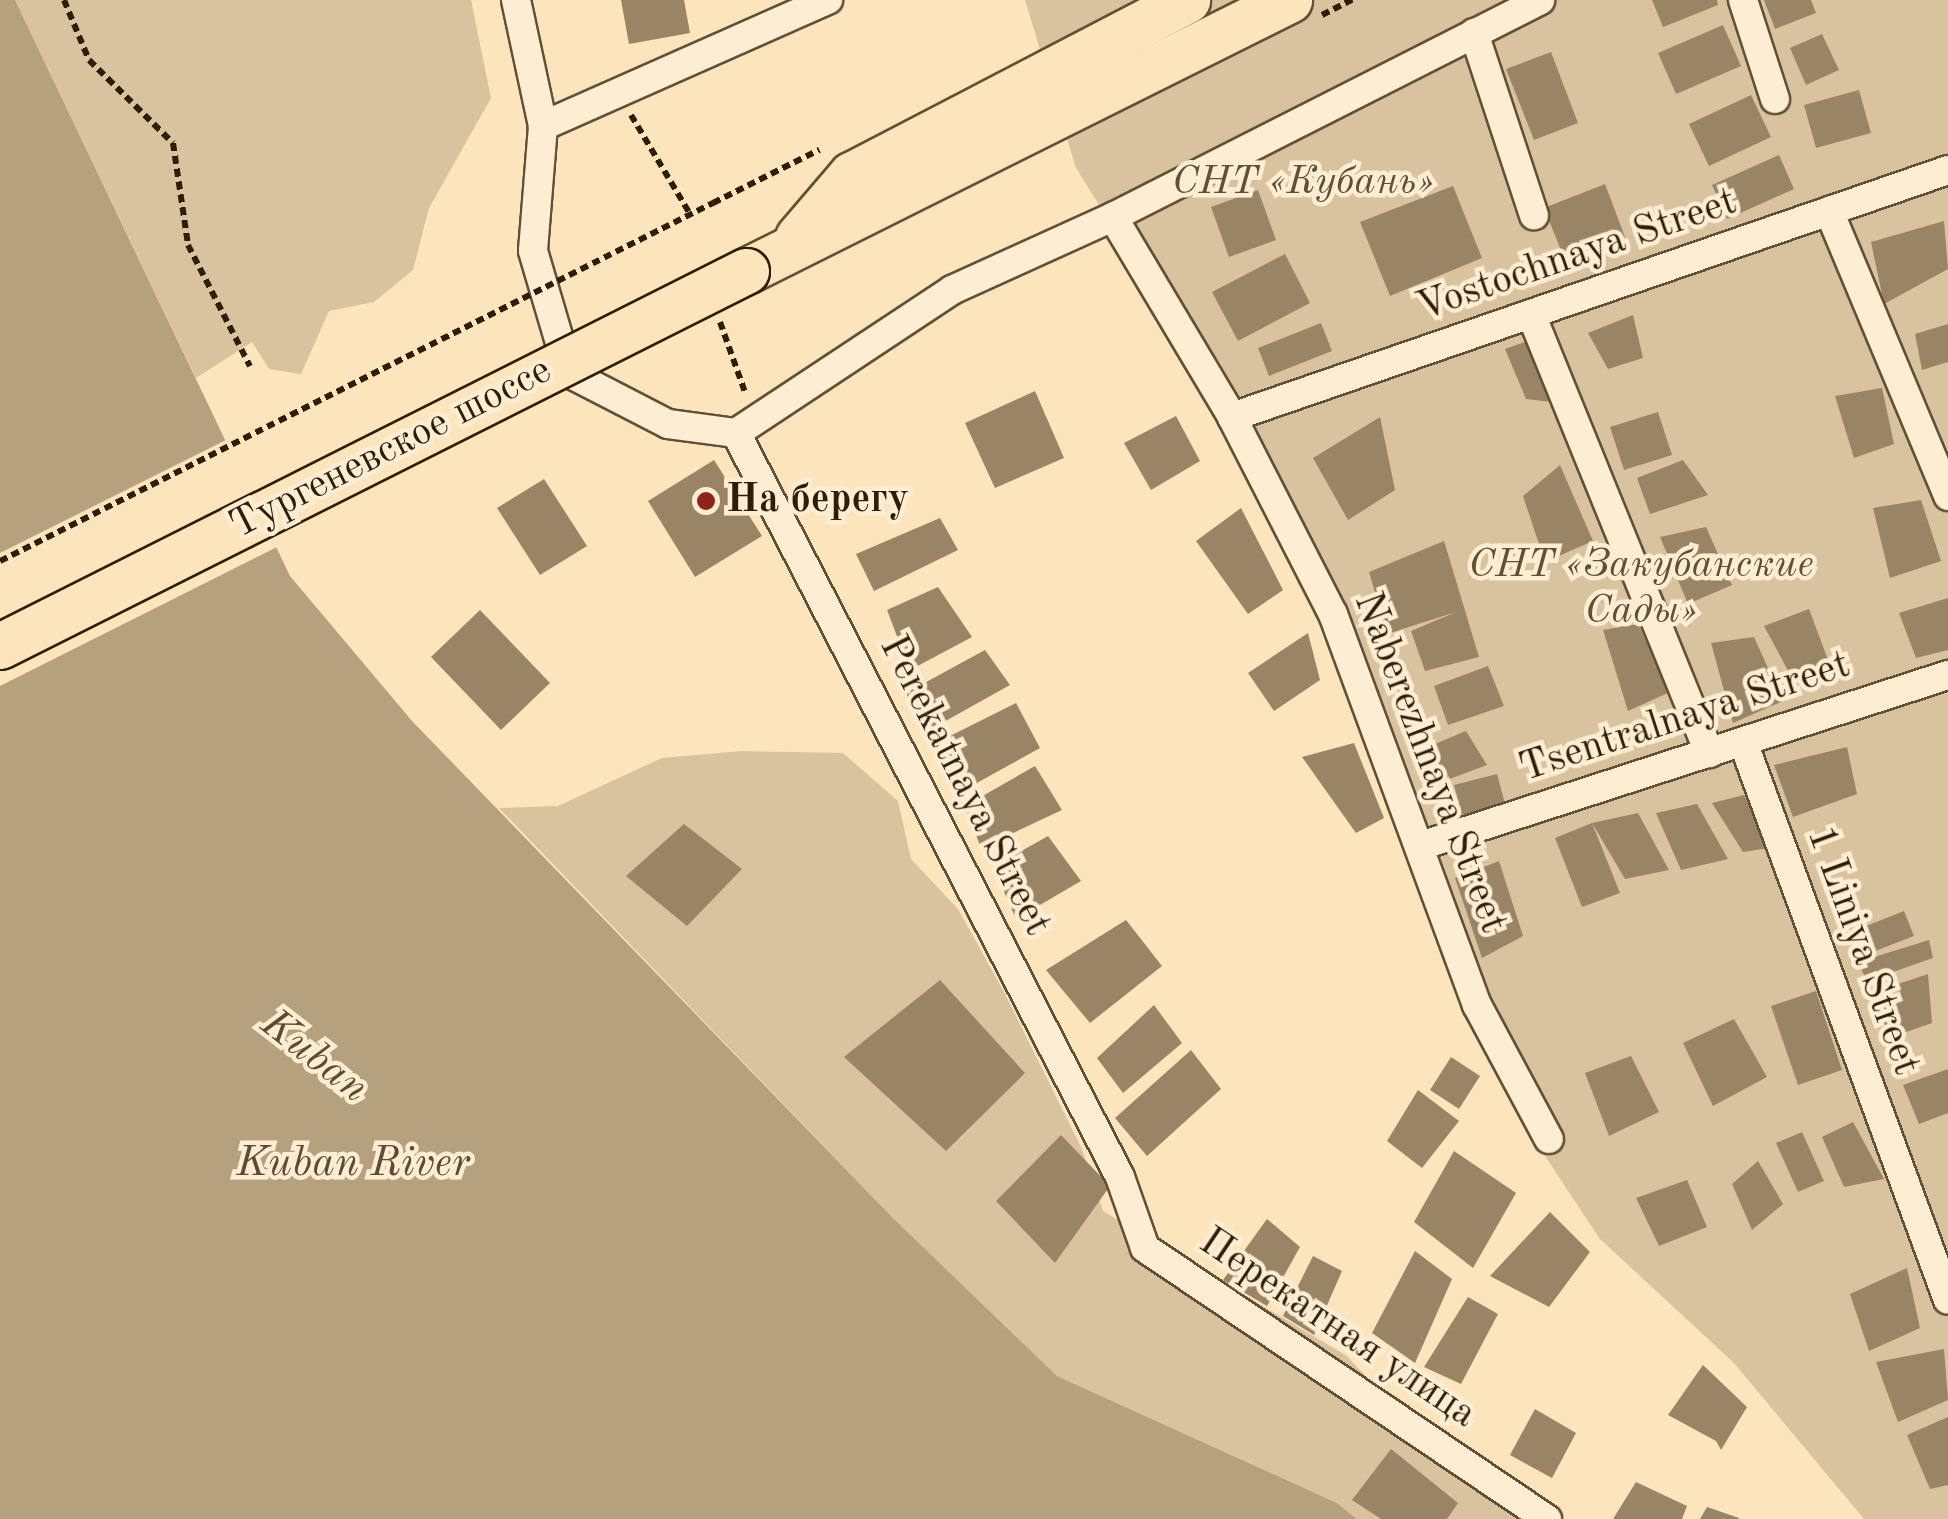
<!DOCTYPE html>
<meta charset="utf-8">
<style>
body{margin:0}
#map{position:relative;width:1948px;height:1519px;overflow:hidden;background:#fce4bc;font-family:"Old Standard TT",serif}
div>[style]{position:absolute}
.green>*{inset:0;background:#d9c29e}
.water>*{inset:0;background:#b6a17f}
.pier>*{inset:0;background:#fce4bc}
.building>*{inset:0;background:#998566}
.path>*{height:6px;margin-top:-3px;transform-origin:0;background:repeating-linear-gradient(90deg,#2e1e09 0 8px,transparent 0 13px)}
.roads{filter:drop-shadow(2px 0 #625036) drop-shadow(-2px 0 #625036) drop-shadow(0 2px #625036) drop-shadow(0 -2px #625036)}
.minor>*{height:28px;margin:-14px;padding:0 14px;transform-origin:14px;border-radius:14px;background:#fdedd3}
.trunk>*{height:45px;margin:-22.5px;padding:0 22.5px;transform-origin:22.5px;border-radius:22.5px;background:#fce4bc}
.path-bridge>*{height:6px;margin-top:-3px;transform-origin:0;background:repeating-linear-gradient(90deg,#2e1e09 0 8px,transparent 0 13px)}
.bridges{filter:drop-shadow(2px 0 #2e1e09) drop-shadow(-2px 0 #2e1e09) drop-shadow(0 2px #2e1e09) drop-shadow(0 -2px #2e1e09)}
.trunk-bridge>*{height:45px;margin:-22.5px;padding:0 22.5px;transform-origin:22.5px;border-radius:22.5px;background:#fce4bc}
.dots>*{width:28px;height:28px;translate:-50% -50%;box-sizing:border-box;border:5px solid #fdedd3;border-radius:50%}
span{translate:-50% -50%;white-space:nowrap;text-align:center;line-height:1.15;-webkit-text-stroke:9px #fdedd3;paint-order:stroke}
.park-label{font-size:40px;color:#614f36;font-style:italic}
.street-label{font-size:40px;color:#2e1e09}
.poi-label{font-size:40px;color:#2e1e09;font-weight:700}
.left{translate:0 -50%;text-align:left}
.water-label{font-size:42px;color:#5e4c32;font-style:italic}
</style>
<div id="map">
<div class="green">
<div style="clip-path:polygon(15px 0,471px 0,491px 98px,429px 208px,413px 270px,374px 302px,329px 311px,301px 374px,269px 369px,252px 342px,196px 378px)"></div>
<div style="clip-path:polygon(1025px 0,1948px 0,1948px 1519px,1864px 1519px,1734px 1363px,1600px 1239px,1545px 1156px,1470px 1008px,1324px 618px,1232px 417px,1076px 168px)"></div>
<div style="clip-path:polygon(741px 751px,843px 753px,898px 801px,911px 859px,958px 909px,1004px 992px,1082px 1149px,1103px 1211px,1347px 1356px,1413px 1428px,1517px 1519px,1357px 1519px,1337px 1503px,1057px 1376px,893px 1218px,499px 808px,558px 806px,662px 758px)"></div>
</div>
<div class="water">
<div style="clip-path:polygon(0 0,15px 0,290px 576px,412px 721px,893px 1218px,1057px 1376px,1337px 1503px,1357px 1519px,0 1519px)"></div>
</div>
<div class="pier">
<div style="clip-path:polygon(230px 438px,281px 545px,0 686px,0 553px)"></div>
</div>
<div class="building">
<div style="clip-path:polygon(621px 0,684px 0,690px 33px,629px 44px)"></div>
<div style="clip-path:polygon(1652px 0,1717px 0,1718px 5px,1663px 27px)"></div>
<div style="clip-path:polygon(1764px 0,1811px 0,1816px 13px,1775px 29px)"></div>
<div style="clip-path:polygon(1723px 25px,1741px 66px,1676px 94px,1658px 53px)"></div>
<div style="clip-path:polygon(1822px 34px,1839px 70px,1806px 85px,1790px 48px)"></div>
<div style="clip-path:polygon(1551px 52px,1578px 123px,1534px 140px,1506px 69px)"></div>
<div style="clip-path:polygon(1859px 90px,1871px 133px,1816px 148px,1804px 105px)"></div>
<div style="clip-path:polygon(1751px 95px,1771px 137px,1709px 166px,1689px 124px)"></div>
<div style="clip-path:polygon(1779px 155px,1794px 189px,1727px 219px,1712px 185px)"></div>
<div style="clip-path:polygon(1605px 184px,1625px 237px,1565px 260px,1544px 208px)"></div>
<div style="clip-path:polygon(1453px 186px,1482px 258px,1390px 296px,1360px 222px)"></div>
<div style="clip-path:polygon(1258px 190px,1276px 240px,1229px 257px,1211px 207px)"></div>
<div style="clip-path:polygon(1944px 221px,1948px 269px,1884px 304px,1871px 242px)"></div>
<div style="clip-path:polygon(1285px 254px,1310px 303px,1238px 341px,1212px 292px)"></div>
<div style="clip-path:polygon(1633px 315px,1643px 358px,1608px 369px,1588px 333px)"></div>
<div style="clip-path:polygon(1321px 323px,1332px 351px,1269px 376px,1258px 348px)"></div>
<div style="clip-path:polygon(1948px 324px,1948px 362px,1922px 370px,1915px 334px)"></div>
<div style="clip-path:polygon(1530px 340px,1552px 402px,1526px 399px,1505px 349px)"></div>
<div style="clip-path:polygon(1882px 388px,1894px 444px,1854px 458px,1835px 396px)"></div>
<div style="clip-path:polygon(1035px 391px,1064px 458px,995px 488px,965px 423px)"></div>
<div style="clip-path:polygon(1658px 412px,1672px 455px,1624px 470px,1610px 427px)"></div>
<div style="clip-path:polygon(1176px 416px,1200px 461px,1151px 490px,1124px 443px)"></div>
<div style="clip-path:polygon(1380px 417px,1395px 490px,1348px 520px,1313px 458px)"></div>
<div style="clip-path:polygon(714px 460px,762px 536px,695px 577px,648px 501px)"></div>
<div style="clip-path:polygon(1683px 460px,1708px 495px,1650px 514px,1637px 478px)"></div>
<div style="clip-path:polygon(1560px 465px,1593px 541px,1545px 562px,1523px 496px)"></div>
<div style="clip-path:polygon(544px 479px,587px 546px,540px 575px,497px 508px)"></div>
<div style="clip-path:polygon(1921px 500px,1941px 561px,1890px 578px,1873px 508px)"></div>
<div style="clip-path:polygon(1241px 508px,1283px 590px,1248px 614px,1196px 541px)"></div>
<div style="clip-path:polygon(940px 518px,958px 550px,874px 591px,856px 554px)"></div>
<div style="clip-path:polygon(1706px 527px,1732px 585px,1688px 604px,1660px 537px)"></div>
<div style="clip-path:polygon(1444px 541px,1479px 657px,1425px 671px,1411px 631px,1456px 612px,1387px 634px,1369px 572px)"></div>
<div style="clip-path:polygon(938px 587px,972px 637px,910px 670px,887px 610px)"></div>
<div style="clip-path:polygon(1948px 598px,1948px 650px,1916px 658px,1899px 613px)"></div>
<div style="clip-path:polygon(1809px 609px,1831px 668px,1793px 680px,1764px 626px)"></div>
<div style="clip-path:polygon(480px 610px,550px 683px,501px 730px,431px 657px)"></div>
<div style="clip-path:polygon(1638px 624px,1670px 692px,1628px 711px,1603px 630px)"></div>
<div style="clip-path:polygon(1308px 633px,1320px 680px,1274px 711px,1248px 673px)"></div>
<div style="clip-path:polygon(1754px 637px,1783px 701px,1733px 723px,1711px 643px)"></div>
<div style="clip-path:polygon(985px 650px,1010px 685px,924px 733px,906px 693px)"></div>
<div style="clip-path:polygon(1488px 666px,1504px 706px,1448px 725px,1434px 686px)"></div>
<div style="clip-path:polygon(1016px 703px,1040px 748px,957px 794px,938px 742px)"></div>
<div style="clip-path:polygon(1466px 731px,1487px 765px,1428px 787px,1418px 751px)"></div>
<div style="clip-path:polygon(1354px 743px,1384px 818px,1356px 833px,1302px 757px)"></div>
<div style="clip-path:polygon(1847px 747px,1857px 794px,1793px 817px,1774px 765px)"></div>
<div style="clip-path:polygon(1035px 766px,1062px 810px,981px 848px,965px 806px)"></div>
<div style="clip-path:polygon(1497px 774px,1505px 804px,1462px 815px,1454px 785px)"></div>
<div style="clip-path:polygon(1744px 795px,1769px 848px,1743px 852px,1712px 803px)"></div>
<div style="clip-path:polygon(1697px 804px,1728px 859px,1681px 870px,1656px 813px)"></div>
<div style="clip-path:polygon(1638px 813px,1669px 870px,1625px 879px,1592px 823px)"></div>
<div style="clip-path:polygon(1592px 823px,1620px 893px,1582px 907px,1555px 838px)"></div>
<div style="clip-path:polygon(684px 824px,742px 869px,687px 926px,626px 876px)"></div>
<div style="clip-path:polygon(1048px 836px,1081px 881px,1016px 919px,993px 867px)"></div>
<div style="clip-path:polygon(1499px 861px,1523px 936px,1482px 958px,1455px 878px)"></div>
<div style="clip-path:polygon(1904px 911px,1914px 936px,1865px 955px,1856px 930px)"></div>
<div style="clip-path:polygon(1126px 920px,1162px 966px,1090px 1023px,1046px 970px)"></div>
<div style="clip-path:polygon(1929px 940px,1933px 958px,1867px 981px,1858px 962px)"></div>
<div style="clip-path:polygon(1928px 974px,1932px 1023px,1889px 1038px,1874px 992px)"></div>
<div style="clip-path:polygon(940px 980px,1025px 1073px,946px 1151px,844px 1057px)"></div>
<div style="clip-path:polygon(1816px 991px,1842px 1070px,1798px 1085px,1771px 1006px)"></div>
<div style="clip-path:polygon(1154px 1005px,1182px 1043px,1123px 1093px,1097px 1058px)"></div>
<div style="clip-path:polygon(1734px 1019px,1767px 1077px,1713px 1106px,1683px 1043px)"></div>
<div style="clip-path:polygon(1191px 1050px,1221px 1089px,1147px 1156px,1115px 1118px)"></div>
<div style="clip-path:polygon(1631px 1056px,1659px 1112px,1609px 1136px,1585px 1073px)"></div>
<div style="clip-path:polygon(1451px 1057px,1480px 1076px,1459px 1109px,1430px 1090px)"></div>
<div style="clip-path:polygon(1948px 1069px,1948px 1113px,1919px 1124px,1903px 1085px)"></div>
<div style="clip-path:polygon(1418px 1090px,1459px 1121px,1422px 1168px,1387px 1141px)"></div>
<div style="clip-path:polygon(1853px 1122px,1884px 1179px,1844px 1187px,1822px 1137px)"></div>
<div style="clip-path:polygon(1802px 1132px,1824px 1181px,1798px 1192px,1776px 1143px)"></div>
<div style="clip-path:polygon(1061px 1135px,1110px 1186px,1055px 1263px,996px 1201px)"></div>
<div style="clip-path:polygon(1454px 1151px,1516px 1193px,1473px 1268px,1414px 1222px)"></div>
<div style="clip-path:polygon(1758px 1161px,1783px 1204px,1752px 1230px,1732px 1184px)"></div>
<div style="clip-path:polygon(1687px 1180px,1707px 1227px,1659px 1246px,1636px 1198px)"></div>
<div style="clip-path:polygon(1550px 1212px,1590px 1252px,1549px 1307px,1490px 1276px)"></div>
<div style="clip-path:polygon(1267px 1219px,1300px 1247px,1267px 1306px,1223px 1280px)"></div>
<div style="clip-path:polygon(1415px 1251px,1452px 1279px,1415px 1363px,1372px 1333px)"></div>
<div style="clip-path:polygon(1313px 1256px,1342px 1271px,1314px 1335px,1283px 1316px)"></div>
<div style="clip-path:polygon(1907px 1268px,1920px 1328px,1869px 1351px,1850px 1294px)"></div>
<div style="clip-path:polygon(1468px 1297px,1498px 1314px,1461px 1384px,1424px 1367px)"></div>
<div style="clip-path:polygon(1944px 1349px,1948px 1400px,1898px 1422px,1876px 1362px)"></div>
<div style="clip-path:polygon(1703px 1365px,1747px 1407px,1721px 1450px,1716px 1441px,1668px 1415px)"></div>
<div style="clip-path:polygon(1535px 1409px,1576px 1433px,1552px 1478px,1510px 1455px)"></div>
<div style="clip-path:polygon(1948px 1417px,1948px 1485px,1930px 1489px,1907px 1435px)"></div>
<div style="clip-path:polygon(1391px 1449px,1458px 1503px,1447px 1519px,1381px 1519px,1352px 1500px)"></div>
<div style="clip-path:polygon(1636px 1482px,1687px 1506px,1682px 1519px,1613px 1519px)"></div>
<div style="clip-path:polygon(1707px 1507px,1739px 1518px,1739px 1519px,1700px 1519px)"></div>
</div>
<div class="path">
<div style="left:64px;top:0;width:65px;rotate:67.4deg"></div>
<div style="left:89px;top:60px;width:118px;rotate:44.7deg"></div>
<div style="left:173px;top:143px;width:103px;rotate:81.6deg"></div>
<div style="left:188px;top:245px;width:136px;rotate:62.9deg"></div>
<div style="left:1322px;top:15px;width:34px;rotate:-27deg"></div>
<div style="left:631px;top:115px;width:115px;rotate:59.2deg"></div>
<div style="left:713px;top:203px;width:119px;rotate:-26.6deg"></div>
<div style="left:720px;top:322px;width:77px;rotate:70.4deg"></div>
</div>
<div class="roads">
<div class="minor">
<div style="left:516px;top:0;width:129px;rotate:77.9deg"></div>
<div style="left:543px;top:126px;width:125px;rotate:94.6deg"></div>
<div style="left:533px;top:251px;width:127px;rotate:73.6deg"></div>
<div style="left:569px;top:373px;width:111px;rotate:27.3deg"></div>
<div style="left:668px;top:424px;width:69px;rotate:7.5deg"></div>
<div style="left:1743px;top:0;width:104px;rotate:72.1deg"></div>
<div style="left:1474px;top:33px;width:192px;rotate:71.8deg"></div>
<div style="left:543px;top:126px;width:312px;rotate:-23.9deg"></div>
<div style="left:1829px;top:211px;width:309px;rotate:67.3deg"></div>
<div style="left:1113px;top:217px;width:233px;rotate:59.2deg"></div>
<div style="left:1232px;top:417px;width:221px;rotate:62.9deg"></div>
<div style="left:1333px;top:614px;width:417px;rotate:69.8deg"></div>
<div style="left:1477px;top:1005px;width:152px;rotate:61.8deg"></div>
<div style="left:1531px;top:314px;width:474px;rotate:67.9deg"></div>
<div style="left:1232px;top:417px;width:757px;rotate:-19.03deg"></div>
<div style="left:736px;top:433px;width:837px;rotate:62.7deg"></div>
<div style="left:1120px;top:1177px;width:75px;rotate:70.6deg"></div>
<div style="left:1145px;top:1248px;width:485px;rotate:34deg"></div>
<div style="left:736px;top:433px;width:259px;rotate:-33.5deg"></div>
<div style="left:952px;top:290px;width:177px;rotate:-24.4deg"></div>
<div style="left:1113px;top:217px;width:479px;rotate:-26.9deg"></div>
<div style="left:1743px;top:742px;width:594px;rotate:69.83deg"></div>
<div style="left:1420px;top:846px;width:555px;rotate:-17.95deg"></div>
</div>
<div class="trunk">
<div style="left:798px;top:237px;width:82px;rotate:-49.5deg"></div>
<div style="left:851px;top:175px;width:379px;rotate:-27.5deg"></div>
<div style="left:746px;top:271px;width:607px;rotate:-26.52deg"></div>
</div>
</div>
<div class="path-bridge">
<div style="left:0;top:561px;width:798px;rotate:-26.66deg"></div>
</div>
<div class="bridges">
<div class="trunk-bridge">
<div style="left:0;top:646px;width:835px;rotate:-26.69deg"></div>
</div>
</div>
<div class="dots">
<div style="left:706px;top:501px;background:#8f2418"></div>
</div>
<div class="park-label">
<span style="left:1303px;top:183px">СНТ «Кубань»</span>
<span style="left:1641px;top:589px">СНТ «Закубанские<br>Сады»</span>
</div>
<div class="street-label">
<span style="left:1577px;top:256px;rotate:-19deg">Vostochnaya Street</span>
<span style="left:391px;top:449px;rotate:-27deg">Тургеневское шоссе</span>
<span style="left:1685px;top:718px;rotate:-18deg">Tsentralnaya Street</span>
<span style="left:1429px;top:763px;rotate:69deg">Naberezhnaya Street</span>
<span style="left:964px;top:786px;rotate:63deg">Perekatnaya Street</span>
<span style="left:1862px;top:951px;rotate:70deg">1 Liniya Street</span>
<span style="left:1337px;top:1329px;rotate:34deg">Перекатная улица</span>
</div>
<div class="poi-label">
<span class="left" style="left:726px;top:501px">На берегу</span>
</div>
<div class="water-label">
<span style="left:314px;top:1057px;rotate:38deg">Kuban</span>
<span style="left:353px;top:1164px">Kuban River</span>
</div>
</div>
